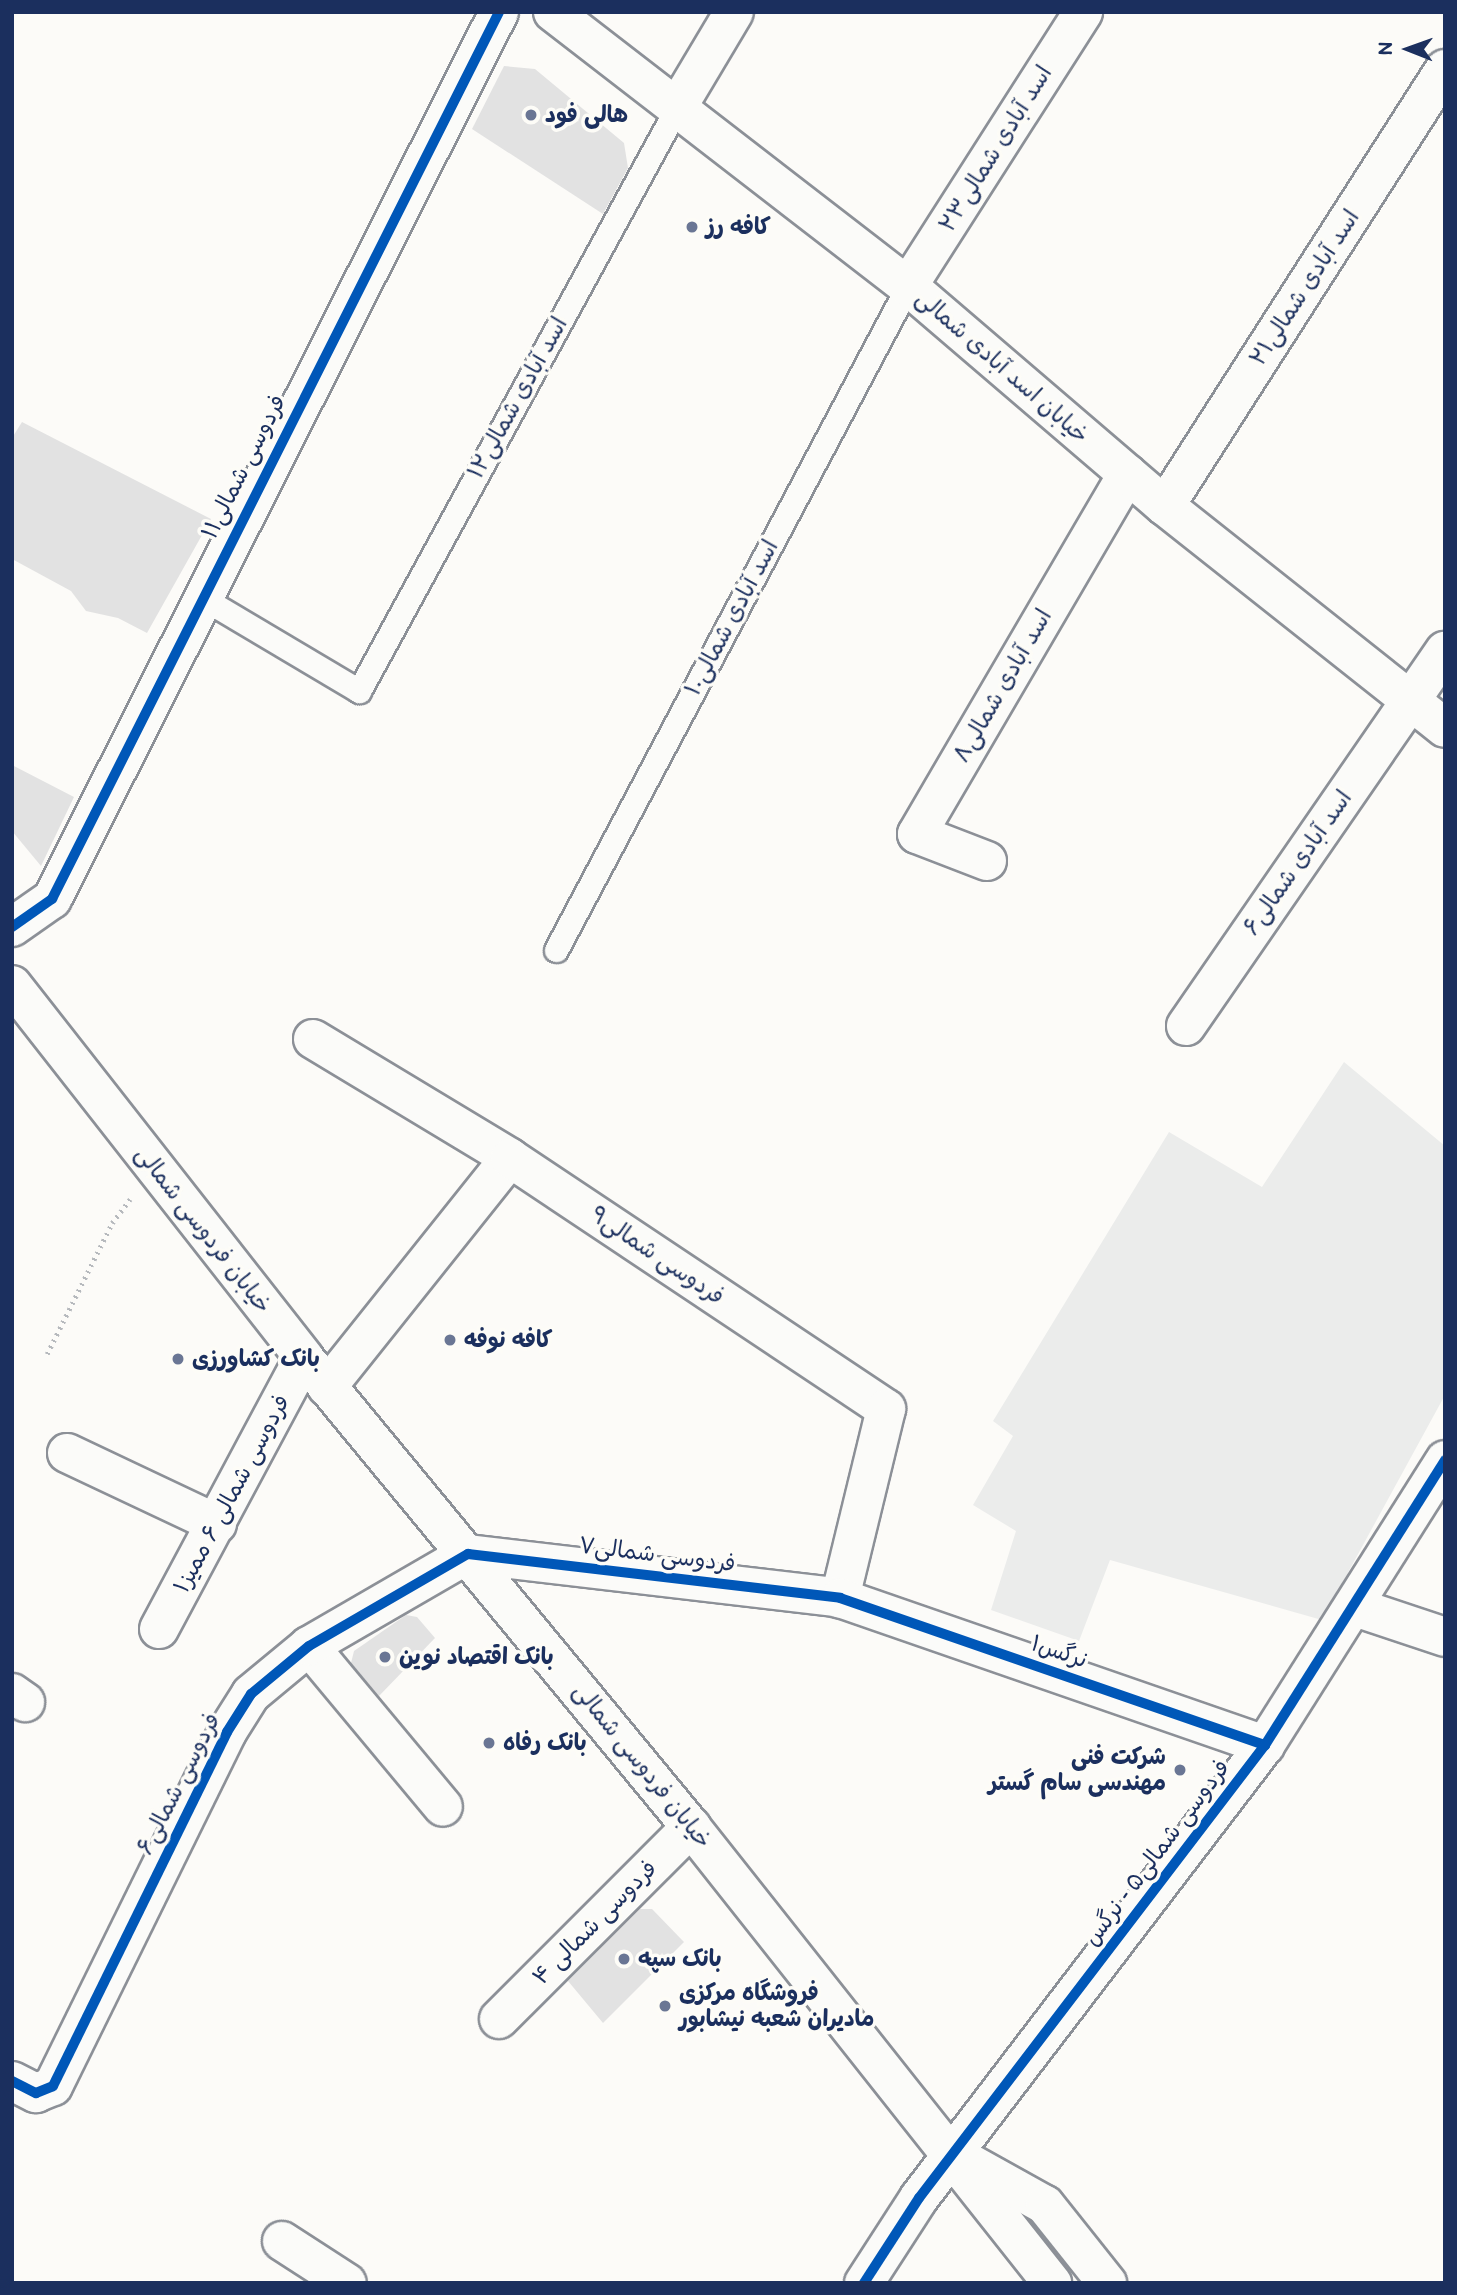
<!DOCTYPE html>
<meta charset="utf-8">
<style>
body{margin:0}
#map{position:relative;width:1457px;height:2295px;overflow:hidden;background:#fcfbf8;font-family:"Balsamiq Sans","Playpen Sans Arabic",sans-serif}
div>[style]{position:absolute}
.built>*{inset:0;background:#ebeceb}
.building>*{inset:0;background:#e2e2e2}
.path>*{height:4.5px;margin-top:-2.25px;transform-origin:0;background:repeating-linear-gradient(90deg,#b6b9bd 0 2px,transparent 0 7px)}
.roads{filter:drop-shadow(2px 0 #8c9097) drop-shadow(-2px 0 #8c9097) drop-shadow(0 2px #8c9097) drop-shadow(0 -2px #8c9097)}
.lane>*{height:23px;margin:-11.5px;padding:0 11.5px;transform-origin:11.5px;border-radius:11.5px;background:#fbfbf9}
.street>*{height:38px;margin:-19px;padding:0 19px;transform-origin:19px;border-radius:19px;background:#fbfbf9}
.secondary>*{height:38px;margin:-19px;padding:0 19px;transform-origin:19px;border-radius:19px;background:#fbfbf9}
.primary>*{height:38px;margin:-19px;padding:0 19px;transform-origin:19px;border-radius:19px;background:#fbfbf9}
.cycleway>*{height:10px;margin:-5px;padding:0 5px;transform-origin:5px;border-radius:5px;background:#0057b8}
.dots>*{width:19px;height:19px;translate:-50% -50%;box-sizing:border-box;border:4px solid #fdfcf7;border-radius:50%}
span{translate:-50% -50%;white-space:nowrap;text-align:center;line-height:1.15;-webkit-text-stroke:7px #fdfcf7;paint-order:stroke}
.poi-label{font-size:23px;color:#1b2f5e;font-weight:700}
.left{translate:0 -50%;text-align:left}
.right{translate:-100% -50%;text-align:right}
.street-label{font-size:23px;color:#1b2f5e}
.frame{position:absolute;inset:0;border:14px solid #1b2f5e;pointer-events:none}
.north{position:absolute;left:1373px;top:14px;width:70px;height:70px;-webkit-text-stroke:5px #fdfcf7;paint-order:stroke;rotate:271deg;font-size:19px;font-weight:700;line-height:28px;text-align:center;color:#1b2f5e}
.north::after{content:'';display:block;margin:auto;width:24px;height:32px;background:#1b2f5e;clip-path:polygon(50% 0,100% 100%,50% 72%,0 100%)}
</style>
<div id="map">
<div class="built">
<div style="clip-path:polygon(1344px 1062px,1445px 1146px,1445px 1395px,1322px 1620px,1110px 1560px,1079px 1641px,991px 1610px,1016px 1531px,973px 1505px,1013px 1436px,993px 1421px,1169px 1132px,1262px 1187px)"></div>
</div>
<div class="building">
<div style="clip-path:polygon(504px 66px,535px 69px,624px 143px,628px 168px,603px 214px,472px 129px)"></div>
<div style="clip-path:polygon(22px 422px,211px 519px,147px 633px,118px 618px,86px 611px,71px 591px,12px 559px,12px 438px)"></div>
<div style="clip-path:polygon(12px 765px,74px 797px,41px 866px,12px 831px)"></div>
<div style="clip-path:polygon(406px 1615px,417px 1617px,435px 1638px,379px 1696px,351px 1663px,354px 1651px)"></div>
<div style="clip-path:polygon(640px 1909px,652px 1909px,684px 1942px,603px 2023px,568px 1981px)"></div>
</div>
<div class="path">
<div style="left:47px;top:1354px;width:146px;rotate:-63.6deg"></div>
<div style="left:112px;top:1223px;width:30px;rotate:-53deg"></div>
</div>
<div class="roads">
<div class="lane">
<div style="left:201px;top:597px;width:184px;rotate:30.7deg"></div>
<div style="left:359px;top:691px;width:666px;rotate:-61.4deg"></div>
<div style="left:556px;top:950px;width:752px;rotate:-62.07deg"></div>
</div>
<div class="street">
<div style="left:678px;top:106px;width:109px;rotate:-59.2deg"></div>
<div style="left:908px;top:286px;width:325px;rotate:-57.4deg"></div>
<div style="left:1165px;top:506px;width:519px;rotate:-57.35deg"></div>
<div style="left:987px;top:861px;width:75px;rotate:-158.9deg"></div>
<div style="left:917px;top:834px;width:417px;rotate:-59.7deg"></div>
<div style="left:12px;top:927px;width:49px;rotate:-35deg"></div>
<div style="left:52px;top:899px;width:993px;rotate:-63.25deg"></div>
<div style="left:1186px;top:1026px;width:456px;rotate:-55.4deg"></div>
<div style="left:313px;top:1039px;width:230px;rotate:31.1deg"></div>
<div style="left:327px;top:1387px;width:293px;rotate:-51.4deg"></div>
<div style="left:510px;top:1158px;width:452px;rotate:33.7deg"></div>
<div style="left:886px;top:1409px;width:195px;rotate:103.7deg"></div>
<div style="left:67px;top:1453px;width:166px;rotate:25.3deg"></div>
<div style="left:1355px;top:1607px;width:95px;rotate:18.4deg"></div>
<div style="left:159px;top:1629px;width:307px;rotate:-61.9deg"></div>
<div style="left:309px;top:1646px;width:209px;rotate:50.2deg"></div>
<div style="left:12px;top:1693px;width:16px;rotate:35deg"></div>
<div style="left:499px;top:2019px;width:272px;rotate:-45deg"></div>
<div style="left:12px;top:2081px;width:27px;rotate:27deg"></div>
<div style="left:36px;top:2093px;width:18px;rotate:-22deg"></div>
<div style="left:53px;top:2086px;width:394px;rotate:-63.8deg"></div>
<div style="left:227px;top:1732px;width:45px;rotate:-57.7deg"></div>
<div style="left:251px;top:1694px;width:75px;rotate:-39.6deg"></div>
<div style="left:309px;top:1646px;width:184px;rotate:-30.1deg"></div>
<div style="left:468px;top:1554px;width:375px;rotate:6.7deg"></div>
<div style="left:840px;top:1598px;width:450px;rotate:19.1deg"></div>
<div style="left:282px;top:2241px;width:77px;rotate:32.9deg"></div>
<div style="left:864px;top:2283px;width:101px;rotate:-57.1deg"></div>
<div style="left:919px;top:2198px;width:570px;rotate:-52.63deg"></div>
<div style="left:1265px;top:1745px;width:337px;rotate:-57.7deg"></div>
</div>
<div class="secondary">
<div style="left:553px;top:12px;width:448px;rotate:37.7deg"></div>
<div style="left:908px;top:286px;width:338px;rotate:40.6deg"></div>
<div style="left:1165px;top:506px;width:357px;rotate:38.4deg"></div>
</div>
<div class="primary">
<div style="left:12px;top:985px;width:474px;rotate:51.9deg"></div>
<div style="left:304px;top:1358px;width:608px;rotate:50.47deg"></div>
<div style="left:691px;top:1827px;width:582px;rotate:51.63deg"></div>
<div style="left:966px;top:2161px;width:90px;rotate:29.1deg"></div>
<div style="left:1045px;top:2205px;width:100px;rotate:51.5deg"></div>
</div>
</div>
<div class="cycleway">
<div style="left:12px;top:927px;width:49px;rotate:-35deg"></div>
<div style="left:52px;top:899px;width:993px;rotate:-63.25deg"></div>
<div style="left:12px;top:2081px;width:27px;rotate:27deg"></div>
<div style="left:36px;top:2093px;width:18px;rotate:-22deg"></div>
<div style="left:53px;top:2086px;width:394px;rotate:-63.8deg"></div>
<div style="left:227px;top:1732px;width:45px;rotate:-57.7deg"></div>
<div style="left:251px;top:1694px;width:75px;rotate:-39.6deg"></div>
<div style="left:309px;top:1646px;width:184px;rotate:-30.1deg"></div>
<div style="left:468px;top:1554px;width:375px;rotate:6.7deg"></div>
<div style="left:840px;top:1598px;width:450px;rotate:19.1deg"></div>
<div style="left:864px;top:2283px;width:101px;rotate:-57.1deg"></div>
<div style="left:919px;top:2198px;width:570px;rotate:-52.63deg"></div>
<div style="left:1265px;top:1745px;width:337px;rotate:-57.7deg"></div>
</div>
<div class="dots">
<div style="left:531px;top:115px;background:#6a7694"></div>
<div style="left:692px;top:227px;background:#6a7694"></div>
<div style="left:450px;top:1340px;background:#6a7694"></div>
<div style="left:178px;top:1359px;background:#6a7694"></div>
<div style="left:385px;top:1657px;background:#6a7694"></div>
<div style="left:489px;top:1743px;background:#6a7694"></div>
<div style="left:1180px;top:1770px;background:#6a7694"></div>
<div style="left:624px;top:1959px;background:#6a7694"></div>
<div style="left:665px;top:2006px;background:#6a7694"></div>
</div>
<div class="poi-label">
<span class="left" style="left:545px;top:115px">هالی فود</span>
<span class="left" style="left:706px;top:227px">کافه رز</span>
<span class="left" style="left:464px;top:1340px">کافه نوفه</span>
<span class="left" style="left:192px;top:1359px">بانک کشاورزی</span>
<span class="left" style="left:399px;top:1657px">بانک اقتصاد نوین</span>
<span class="left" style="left:503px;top:1743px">بانک رفاه</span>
<span class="right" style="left:1166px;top:1770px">شرکت فنی<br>مهندسی سام گستر</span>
<span class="left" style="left:638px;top:1959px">بانک سپه</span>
<span class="left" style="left:679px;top:2006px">فروشگاه مرکزی<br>مادیران شعبه نیشابور</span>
</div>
<div class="street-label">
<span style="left:996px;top:149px;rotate:-58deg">اسد آبادی شمالی۲۳</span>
<span style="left:1305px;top:288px;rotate:-57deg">اسد آبادی شمالی۲۱</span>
<span style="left:1002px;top:367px;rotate:41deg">خیابان اسد آبادی شمالی</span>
<span style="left:518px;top:398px;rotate:-61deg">اسد آبادی شمالی۱۲</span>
<span style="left:244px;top:467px;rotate:-63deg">فردوسی شمالی۱۱</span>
<span style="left:732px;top:618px;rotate:-62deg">اسد آبادی شمالی۱۰</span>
<span style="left:1003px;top:686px;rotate:-60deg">اسد آبادی شمالی۸</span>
<span style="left:1298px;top:863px;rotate:-55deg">اسد آبادی شمالی۶</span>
<span style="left:203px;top:1230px;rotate:52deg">خیابان فردوسی شمالی</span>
<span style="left:657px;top:1256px;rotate:34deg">فردوسی شمالی۹</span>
<span style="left:232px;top:1494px;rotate:-62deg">فردوسی شمالی ۶ ممیز۱</span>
<span style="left:657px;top:1555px;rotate:7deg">فردوسی شمالی۷</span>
<span style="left:1059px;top:1652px;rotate:19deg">نرگس۱</span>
<span style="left:642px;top:1766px;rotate:51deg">خیابان فردوسی شمالی</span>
<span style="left:179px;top:1784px;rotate:-63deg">فردوسی شمالی۶</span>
<span style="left:1157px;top:1853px;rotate:-53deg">فردوسی شمالی۵ - نرگس</span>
<span style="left:595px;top:1923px;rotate:-45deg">فردوسی شمالی ۴</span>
</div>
<div class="frame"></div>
<div class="north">N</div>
</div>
